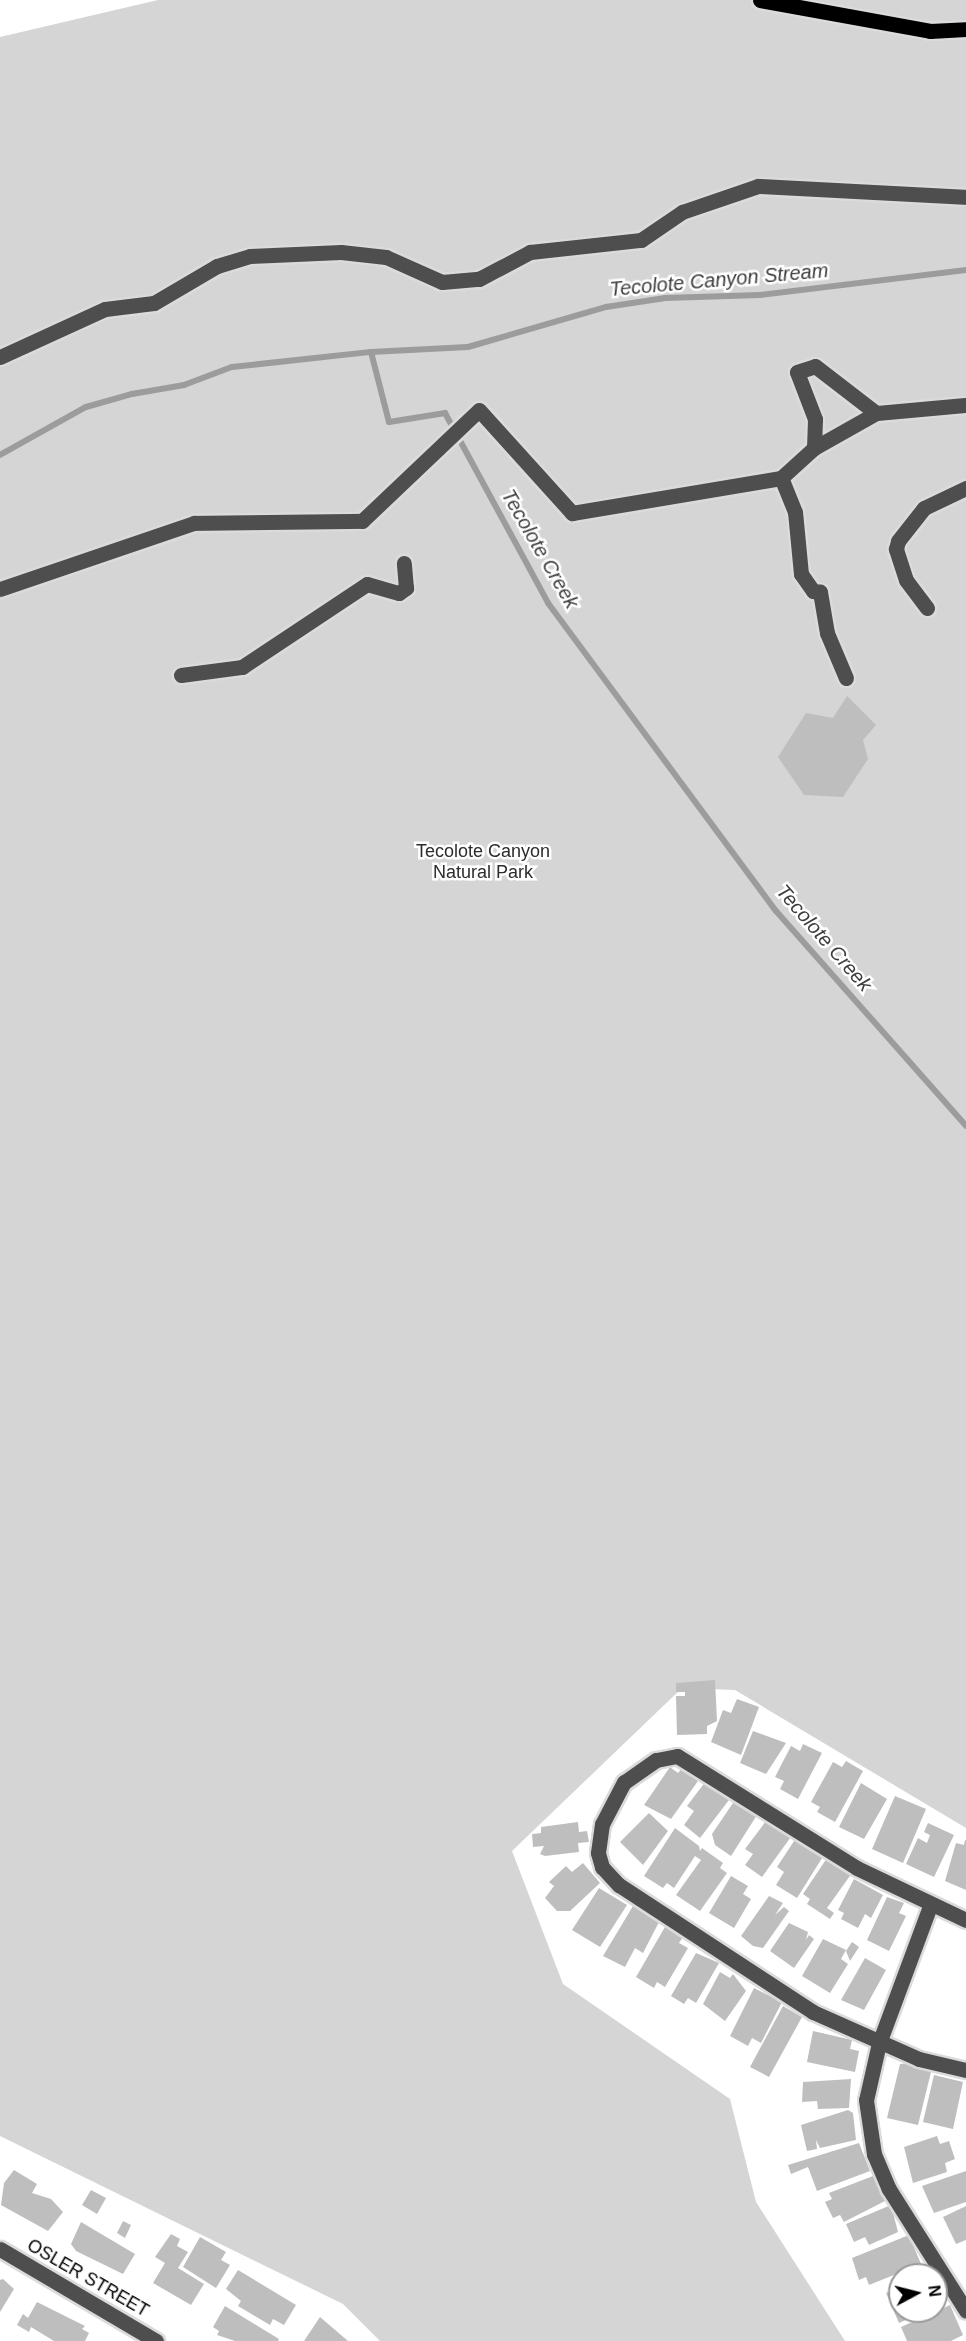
<!DOCTYPE html>
<style>
body{margin:0}
#map{position:relative;width:966px;height:2341px;overflow:hidden;background:#fff;font-family:Helvetica,sans-serif}
div>[style]{position:absolute}
.green>*{inset:0;background:#d5d5d5}
.stream>*{height:6px;margin:-3px;padding:0 3px;transform-origin:3px;border-radius:3px;background:#9c9c9c}
.building>*{inset:0;background:#bebebe}
.roads{filter:drop-shadow(2px 0 #dbdbdb) drop-shadow(-2px 0 #dbdbdb) drop-shadow(0 2px #dbdbdb) drop-shadow(0 -2px #dbdbdb)}
.minor>*{height:15px;margin:-7.5px;padding:0 7.5px;transform-origin:7.5px;border-radius:7.5px;background:#4e4e4e}
.major>*{height:15px;margin:-7.5px;padding:0 7.5px;transform-origin:7.5px;border-radius:7.5px;background:#000}
span{translate:-50% -50%;white-space:nowrap;text-align:center;line-height:1.15;-webkit-text-stroke:5px #fff;paint-order:stroke}
.park-label{font-size:18px;color:#2c2c2c}
.street-label{font-size:18px;color:#000}
.water-label{font-size:20px;color:#3d3d3d;font-style:italic}
.north{position:absolute;left:888px;top:2263px;width:60px;height:60px;box-sizing:border-box;background:#fff;border:2px solid #999;border-radius:50%;rotate:83deg;font-size:16px;font-weight:700;line-height:24px;text-align:center;color:#000}
.north::after{content:'';display:block;margin:auto;width:21px;height:27px;background:#000;clip-path:polygon(50% 0,100% 100%,50% 72%,0 100%)}
</style>
<div id="map">
<div class="green">
<div style="clip-path:polygon(158px 0,966px 0,966px 1828px,735px 1690px,682px 1688px,512px 1851px,563px 1984px,730px 2099px,756px 2202px,845px 2341px,380px 2341px,343px 2304px,0 2136px,0 37px)"></div>
</div>
<div class="stream">
<div style="left:371px;top:352px;width:97px;rotate:-3deg"></div>
<div style="left:468px;top:347px;width:144px;rotate:-16.2deg"></div>
<div style="left:606px;top:307px;width:60px;rotate:-8.7deg"></div>
<div style="left:665px;top:298px;width:95px;rotate:-1.8deg"></div>
<div style="left:760px;top:295px;width:208px;rotate:-6.9deg"></div>
<div style="left:0;top:455px;width:98px;rotate:-29.2deg"></div>
<div style="left:86px;top:407px;width:48px;rotate:-15.8deg"></div>
<div style="left:132px;top:394px;width:53px;rotate:-9.8deg"></div>
<div style="left:184px;top:385px;width:51px;rotate:-20.6deg"></div>
<div style="left:232px;top:367px;width:140px;rotate:-6.2deg"></div>
<div style="left:371px;top:352px;width:72px;rotate:75.6deg"></div>
<div style="left:389px;top:422px;width:57px;rotate:-9.1deg"></div>
<div style="left:445px;top:413px;width:216px;rotate:61.5deg"></div>
<div style="left:548px;top:603px;width:383px;rotate:53.5deg"></div>
<div style="left:776px;top:911px;width:287px;rotate:48.5deg"></div>
</div>
<div class="building">
<div style="clip-path:polygon(847px 696px,876px 725px,863px 740px,868px 759px,843px 797px,804px 795px,778px 757px,806px 713px,833px 718px)"></div>
<div style="clip-path:polygon(715px 1680px,717px 1721px,707px 1726px,707px 1734px,677px 1735px,676px 1696px,685px 1696px,685px 1692px,676px 1692px,676px 1683px)"></div>
<div style="clip-path:polygon(737px 1699px,759px 1707px,741px 1755px,711px 1742px,723px 1710px,731px 1713px)"></div>
<div style="clip-path:polygon(753px 1731px,786px 1743px,766px 1774px,740px 1763px)"></div>
<div style="clip-path:polygon(803px 1744px,822px 1753px,798px 1799px,780px 1789px,784px 1781px,775px 1777px,791px 1746px,800px 1751px)"></div>
<div style="clip-path:polygon(846px 1761px,863px 1771px,835px 1822px,817px 1812px,820px 1807px,811px 1802px,833px 1762px,842px 1767px)"></div>
<div style="clip-path:polygon(670px 1767px,678px 1773px,683px 1767px,698px 1781px,671px 1819px,644px 1805px)"></div>
<div style="clip-path:polygon(706px 1781px,732px 1796px,700px 1838px,684px 1825px,694px 1811px,687px 1806px)"></div>
<div style="clip-path:polygon(861px 1783px,887px 1799px,864px 1839px,839px 1827px)"></div>
<div style="clip-path:polygon(895px 1796px,926px 1809px,903px 1863px,872px 1849px)"></div>
<div style="clip-path:polygon(735px 1800px,757px 1815px,731px 1856px,715px 1845px,712px 1834px)"></div>
<div style="clip-path:polygon(649px 1813px,668px 1831px,643px 1865px,620px 1842px)"></div>
<div style="clip-path:polygon(769px 1817px,793px 1834px,762px 1877px,745px 1865px,753px 1854px,745px 1849px)"></div>
<div style="clip-path:polygon(578px 1822px,579px 1832px,587px 1831px,589px 1842px,578px 1843px,579px 1852px,545px 1856px,540px 1854px,544px 1846px,533px 1847px,532px 1834px,541px 1833px,541px 1827px)"></div>
<div style="clip-path:polygon(928px 1823px,954px 1835px,934px 1877px,906px 1864px,918px 1838px,927px 1843px,930px 1835px,924px 1832px)"></div>
<div style="clip-path:polygon(675px 1828px,699px 1846px,700px 1851px,702px 1848px,723px 1863px,720px 1868px,727px 1873px,700px 1911px,676px 1895px,701px 1860px,695px 1856px,674px 1888px,667px 1883px,663px 1888px,644px 1876px)"></div>
<div style="clip-path:polygon(796px 1838px,824px 1855px,797px 1898px,776px 1885px,784px 1872px,777px 1867px)"></div>
<div style="clip-path:polygon(965px 1840px,966px 1840px,966px 1890px,945px 1881px,956px 1843px,964px 1845px)"></div>
<div style="clip-path:polygon(827px 1858px,852px 1873px,827px 1908px,834px 1913px,830px 1919px,807px 1904px,810px 1899px,803px 1894px)"></div>
<div style="clip-path:polygon(583px 1863px,600px 1883px,570px 1911px,557px 1911px,545px 1898px,554px 1886px,549px 1882px,566px 1866px,572px 1872px)"></div>
<div style="clip-path:polygon(731px 1876px,748px 1886px,743px 1894px,751px 1899px,734px 1928px,709px 1913px)"></div>
<div style="clip-path:polygon(854px 1879px,883px 1895px,871px 1918px,865px 1914px,858px 1928px,841px 1919px,844px 1913px,838px 1910px)"></div>
<div style="clip-path:polygon(599px 1888px,627px 1905px,600px 1947px,572px 1930px)"></div>
<div style="clip-path:polygon(769px 1896px,783px 1903px,775px 1915px,784px 1907px,789px 1911px,763px 1948px,753px 1946px,741px 1936px)"></div>
<div style="clip-path:polygon(887px 1897px,904px 1903px,899px 1913px,906px 1916px,889px 1951px,867px 1940px)"></div>
<div style="clip-path:polygon(633px 1906px,659px 1922px,643px 1953px,635px 1948px,625px 1967px,603px 1956px)"></div>
<div style="clip-path:polygon(789px 1923px,808px 1932px,806px 1940px,809px 1935px,814px 1939px,794px 1968px,770px 1951px)"></div>
<div style="clip-path:polygon(665px 1927px,683px 1937px,679px 1943px,688px 1948px,665px 1987px,657px 1982px,654px 1988px,636px 1977px)"></div>
<div style="clip-path:polygon(823px 1939px,846px 1950px,841px 1959px,848px 1964px,830px 1993px,802px 1976px)"></div>
<div style="clip-path:polygon(852px 1942px,859px 1947px,850px 1961px,846px 1951px)"></div>
<div style="clip-path:polygon(696px 1953px,719px 1963px,696px 2003px,688px 1998px,684px 2004px,671px 1996px)"></div>
<div style="clip-path:polygon(865px 1958px,886px 1970px,864px 2010px,841px 2000px)"></div>
<div style="clip-path:polygon(720px 1972px,730px 1978px,733px 1974px,746px 1991px,725px 2021px,703px 2004px)"></div>
<div style="clip-path:polygon(754px 1988px,782px 2002px,761px 2043px,752px 2038px,748px 2046px,730px 2036px)"></div>
<div style="clip-path:polygon(783px 2006px,802px 2017px,769px 2077px,750px 2067px)"></div>
<div style="clip-path:polygon(813px 2031px,852px 2040px,850px 2049px,859px 2051px,855px 2072px,807px 2062px)"></div>
<div style="clip-path:polygon(911px 2063px,932px 2068px,918px 2125px,887px 2118px,900px 2064px)"></div>
<div style="clip-path:polygon(934px 2075px,963px 2082px,953px 2129px,923px 2122px)"></div>
<div style="clip-path:polygon(851px 2079px,849px 2108px,818px 2109px,817px 2101px,802px 2102px,803px 2082px)"></div>
<div style="clip-path:polygon(848px 2110px,853px 2113px,856px 2140px,820px 2148px,816px 2140px,817px 2149px,807px 2151px,801px 2125px)"></div>
<div style="clip-path:polygon(937px 2136px,940px 2144px,949px 2141px,955px 2159px,945px 2163px,947px 2172px,913px 2183px,904px 2147px)"></div>
<div style="clip-path:polygon(859px 2143px,870px 2171px,817px 2191px,808px 2167px,791px 2174px,788px 2165px)"></div>
<div style="clip-path:polygon(14px 2170px,37px 2184px,32px 2193px,51px 2199px,63px 2212px,48px 2231px,1px 2205px,4px 2183px)"></div>
<div style="clip-path:polygon(966px 2171px,966px 2202px,934px 2213px,922px 2186px)"></div>
<div style="clip-path:polygon(873px 2176px,885px 2201px,844px 2222px,840px 2215px,833px 2218px,825px 2202px,832px 2199px,829px 2193px)"></div>
<div style="clip-path:polygon(91px 2190px,106px 2198px,97px 2214px,82px 2205px)"></div>
<div style="clip-path:polygon(891px 2205px,898px 2232px,869px 2245px,865px 2237px,854px 2242px,846px 2224px)"></div>
<div style="clip-path:polygon(966px 2206px,966px 2240px,956px 2244px,943px 2217px)"></div>
<div style="clip-path:polygon(123px 2221px,131px 2225px,125px 2238px,117px 2233px)"></div>
<div style="clip-path:polygon(81px 2222px,135px 2254px,123px 2274px,76px 2251px,71px 2244px)"></div>
<div style="clip-path:polygon(171px 2234px,180px 2239px,177px 2246px,188px 2252px,178px 2268px,204px 2284px,191px 2305px,153px 2283px,165px 2263px,155px 2257px)"></div>
<div style="clip-path:polygon(909px 2235px,921px 2264px,869px 2285px,866px 2277px,859px 2280px,852px 2258px)"></div>
<div style="clip-path:polygon(200px 2237px,226px 2252px,221px 2260px,230px 2265px,216px 2288px,183px 2267px)"></div>
<div style="clip-path:polygon(238px 2270px,296px 2305px,284px 2325px,273px 2319px,270px 2325px,238px 2306px,241px 2301px,226px 2289px)"></div>
<div style="clip-path:polygon(3px 2279px,14px 2289px,0 2312px,0 2280px)"></div>
<div style="clip-path:polygon(936px 2281px,946px 2302px,936px 2307px)"></div>
<div style="clip-path:polygon(900px 2286px,900px 2311px,926px 2311px,899px 2323px,886px 2293px)"></div>
<div style="clip-path:polygon(37px 2302px,85px 2326px,82px 2329px,89px 2333px,85px 2341px,54px 2341px,31px 2327px,29px 2332px,17px 2325px,23px 2314px,28px 2318px)"></div>
<div style="clip-path:polygon(950px 2305px,963px 2335px,951px 2341px,907px 2341px,901px 2327px)"></div>
<div style="clip-path:polygon(225px 2306px,279px 2339px,278px 2341px,235px 2341px,217px 2335px,219px 2331px,213px 2327px)"></div>
<div style="clip-path:polygon(320px 2317px,348px 2341px,304px 2341px)"></div>
</div>
<div class="roads">
<div class="minor">
<div style="left:0;top:357px;width:115px;rotate:-24.6deg"></div>
<div style="left:105px;top:309px;width:49px;rotate:-7deg"></div>
<div style="left:154px;top:303px;width:73px;rotate:-30.4deg"></div>
<div style="left:217px;top:266px;width:34px;rotate:-17deg"></div>
<div style="left:250px;top:256px;width:91px;rotate:-2.5deg"></div>
<div style="left:341px;top:252px;width:45px;rotate:6.3deg"></div>
<div style="left:386px;top:257px;width:61px;rotate:24.1deg"></div>
<div style="left:442px;top:282px;width:37px;rotate:-5deg"></div>
<div style="left:479px;top:279px;width:58px;rotate:-27.9deg"></div>
<div style="left:530px;top:252px;width:112px;rotate:-6.2deg"></div>
<div style="left:641px;top:240px;width:50px;rotate:-34.3deg"></div>
<div style="left:682px;top:212px;width:80px;rotate:-18.9deg"></div>
<div style="left:758px;top:186px;width:208px;rotate:3deg"></div>
<div style="left:814px;top:448px;width:71px;rotate:-29.4deg"></div>
<div style="left:0;top:589px;width:205px;rotate:-18.8deg"></div>
<div style="left:194px;top:523px;width:168px;rotate:-0.7deg"></div>
<div style="left:362px;top:521px;width:161px;rotate:-43.5deg"></div>
<div style="left:479px;top:410px;width:139px;rotate:47.9deg"></div>
<div style="left:572px;top:513px;width:212px;rotate:-9.5deg"></div>
<div style="left:927px;top:608px;width:35px;rotate:-127deg"></div>
<div style="left:906px;top:580px;width:33px;rotate:-108deg"></div>
<div style="left:896px;top:549px;width:8px;rotate:-76deg"></div>
<div style="left:898px;top:541px;width:42px;rotate:-51.8deg"></div>
<div style="left:924px;top:508px;width:47px;rotate:-25.5deg"></div>
<div style="left:181px;top:675px;width:62px;rotate:-7.5deg"></div>
<div style="left:242px;top:667px;width:150px;rotate:-33.6deg"></div>
<div style="left:367px;top:584px;width:33px;rotate:16deg"></div>
<div style="left:399px;top:593px;width:9px;rotate:-36deg"></div>
<div style="left:406px;top:588px;width:25px;rotate:-95deg"></div>
<div style="left:846px;top:678px;width:49px;rotate:-112.9deg"></div>
<div style="left:827px;top:633px;width:42px;rotate:-99.7deg"></div>
<div style="left:820px;top:592px;width:7px;rotate:-172deg"></div>
<div style="left:813px;top:591px;width:21px;rotate:-125deg"></div>
<div style="left:801px;top:574px;width:62px;rotate:-95.5deg"></div>
<div style="left:795px;top:512px;width:37px;rotate:-112deg"></div>
<div style="left:781px;top:478px;width:45px;rotate:-42.3deg"></div>
<div style="left:814px;top:448px;width:29px;rotate:-88deg"></div>
<div style="left:815px;top:419px;width:50px;rotate:-111deg"></div>
<div style="left:797px;top:372px;width:19px;rotate:-18deg"></div>
<div style="left:815px;top:366px;width:77px;rotate:37.6deg"></div>
<div style="left:876px;top:413px;width:90px;rotate:-5.1deg"></div>
<div style="left:930px;top:1906px;width:146px;rotate:110.4deg"></div>
<div style="left:879px;top:2043px;width:58px;rotate:102.8deg"></div>
<div style="left:866px;top:2100px;width:55px;rotate:81.6deg"></div>
<div style="left:874px;top:2154px;width:38px;rotate:67deg"></div>
<div style="left:889px;top:2189px;width:144px;rotate:57.7deg"></div>
<div style="left:966px;top:1920px;width:121px;rotate:-154.5deg"></div>
<div style="left:857px;top:1868px;width:212px;rotate:-148.1deg"></div>
<div style="left:677px;top:1756px;width:21px;rotate:169deg"></div>
<div style="left:656px;top:1760px;width:39px;rotate:145deg"></div>
<div style="left:624px;top:1782px;width:47px;rotate:117.6deg"></div>
<div style="left:602px;top:1824px;width:29px;rotate:98deg"></div>
<div style="left:598px;top:1853px;width:15px;rotate:74deg"></div>
<div style="left:602px;top:1867px;width:25px;rotate:47deg"></div>
<div style="left:619px;top:1885px;width:232px;rotate:33.2deg"></div>
<div style="left:813px;top:2012px;width:116px;rotate:23.9deg"></div>
<div style="left:919px;top:2059px;width:48px;rotate:13.2deg"></div>
<div style="left:0;top:2249px;width:181px;rotate:30.5deg"></div>
</div>
<div class="major">
<div style="left:760px;top:0;width:173px;rotate:10.3deg"></div>
<div style="left:930px;top:31px;width:36px;rotate:-3deg"></div>
</div>
</div>
<div class="park-label">
<span style="left:483px;top:862px">Tecolote Canyon<br>Natural Park</span>
</div>
<div class="street-label">
<span style="left:88px;top:2278px;rotate:30deg">OSLER STREET</span>
</div>
<div class="water-label">
<span style="left:719px;top:280px;rotate:-5deg">Tecolote Canyon Stream</span>
<span style="left:540px;top:549px;rotate:60deg">Tecolote Creek</span>
<span style="left:824px;top:938px;rotate:49deg">Tecolote Creek</span>
</div>
<div class="north">N</div>
</div>
